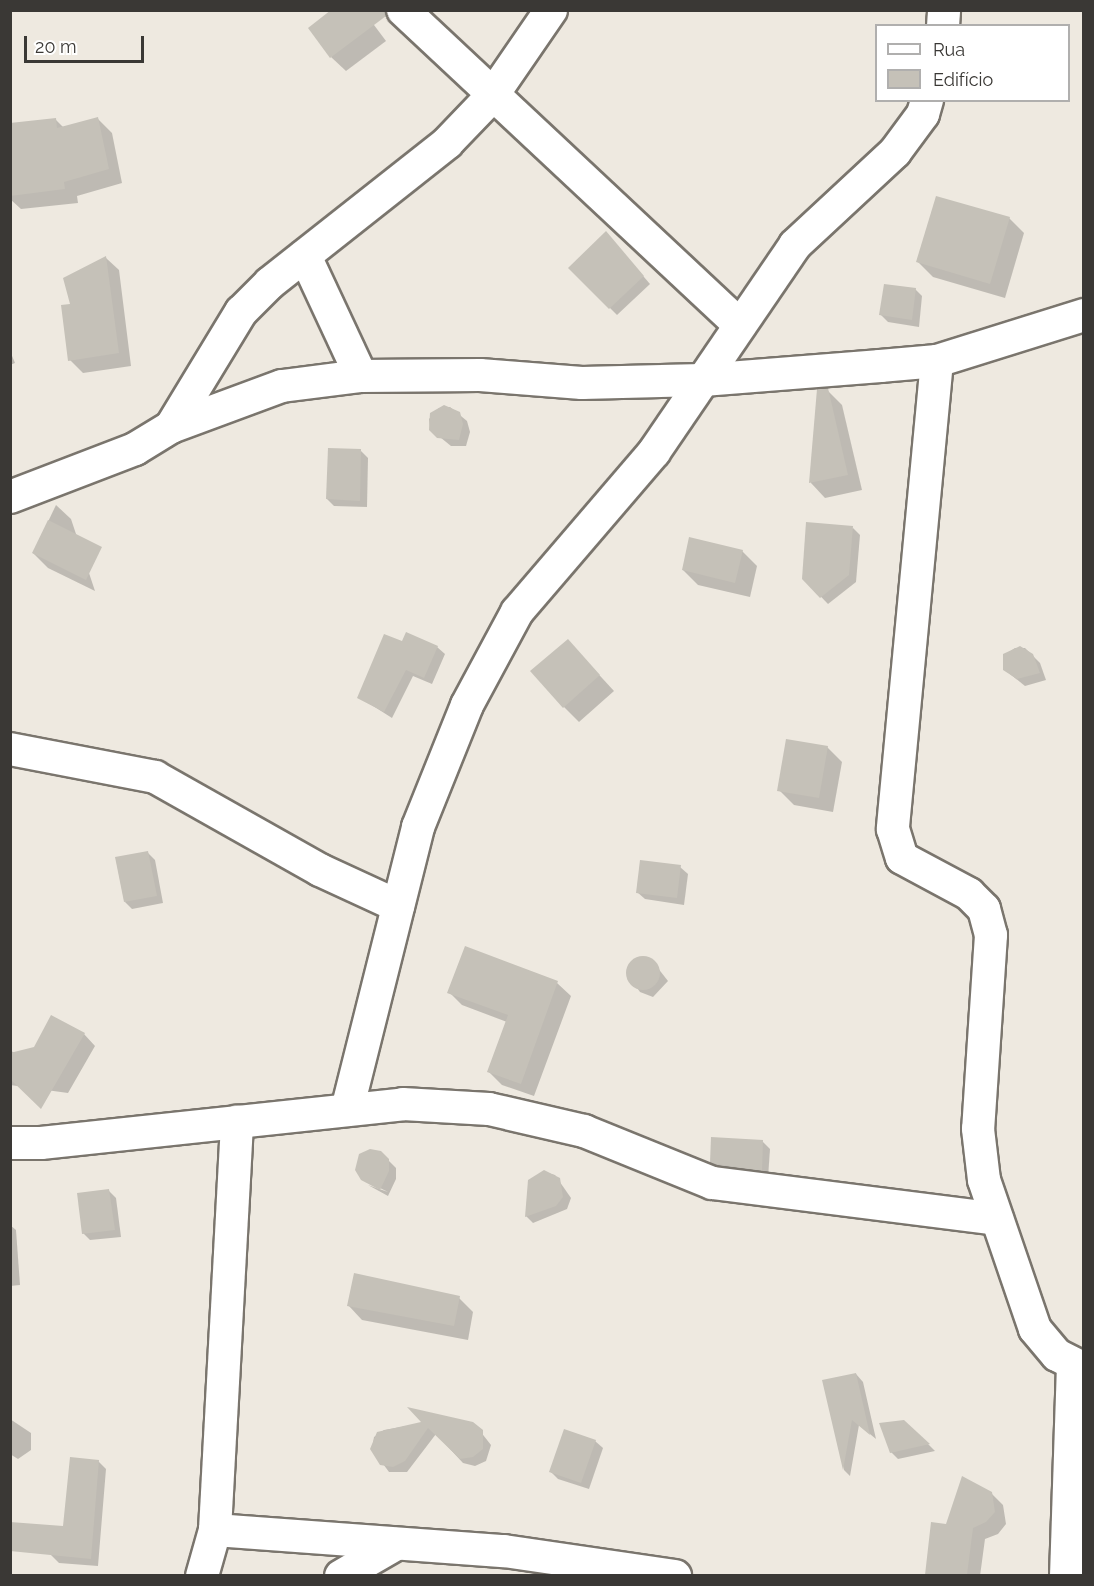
<!DOCTYPE html>
<meta charset="utf-8">
<style>
body{margin:0}
#map{position:relative;width:1094px;height:1586px;overflow:hidden;background:#eee9e0;font-family:Raleway,sans-serif}
div>[style]{position:absolute}
.shadow>*{inset:0;background:#0003}
.building>*{inset:0;background:#c5c1b8}
.round{border-radius:50%}
.roads{filter:drop-shadow(2px 0 #7a756d) drop-shadow(-2px 0 #7a756d) drop-shadow(0 2px #7a756d) drop-shadow(0 -2px #7a756d)}
.street>*{height:32px;margin:-16px;padding:0 16px;transform-origin:16px;border-radius:16px;background:#fff}
span{translate:-50% -50%;white-space:nowrap;text-align:center;line-height:1.15;-webkit-text-stroke:4.5px #fff;paint-order:stroke}
.frame{position:absolute;inset:0;border:12px solid #3a3835;pointer-events:none}
.legend{position:absolute;left:875px;top:24px;width:195px;height:78px;box-sizing:border-box;background:#fff;border:2px solid #b0afae;margin:0;padding:8px 10px;list-style:none;font-size:18px;color:#3a3835}
.legend li{display:flex;align-items:center;gap:12px;height:30px}
.legend b{width:30px;border:2px solid #b0afae}
.scale{position:absolute;left:24px;top:36px;width:120px;height:27px;box-sizing:border-box;border:3px solid #3a3835;border-top:0;padding-left:8px;font-size:18px;line-height:21px;white-space:nowrap;color:#3a3835;-webkit-text-stroke:4px #fff;paint-order:stroke}
</style>
<div id="map">
<div class="shadow">
<div style="clip-path:polygon(365px 13px,386px 41px,346px 71px,331px 57px)"></div>
<div style="clip-path:polygon(98px 119px,112px 133px,122px 183px,77px 196px,78px 203px,21px 209px,10px 199px,10px 125px,56px 120px,64px 128px)"></div>
<div style="clip-path:polygon(1009px 218px,1024px 233px,1005px 298px,933px 277px,918px 262px)"></div>
<div style="clip-path:polygon(613px 241px,650px 284px,617px 315px,570px 268px)"></div>
<div style="clip-path:polygon(106px 258px,119px 270px,131px 366px,83px 373px,70px 360px,72px 305px)"></div>
<div style="clip-path:polygon(915px 289px,922px 296px,919px 327px,888px 322px,881px 315px)"></div>
<div style="clip-path:polygon(10px 351px,15px 363px,10px 365px)"></div>
<div style="clip-path:polygon(818px 390px,827px 390px,842px 405px,862px 490px,825px 498px,811px 483px)"></div>
<div style="clip-path:polygon(450px 407px,467px 421px,470px 432px,466px 446px,451px 446px,430px 429px,429px 419px,439px 408px)"></div>
<div style="clip-path:polygon(361px 451px,368px 458px,367px 507px,334px 506px,327px 499px)"></div>
<div style="clip-path:polygon(56px 505px,71px 519px,95px 591px,48px 568px,33px 553px)"></div>
<div style="clip-path:polygon(853px 528px,860px 535px,856px 582px,828px 604px,803px 578px)"></div>
<div style="clip-path:polygon(742px 551px,757px 566px,750px 597px,698px 585px,683px 570px)"></div>
<div style="clip-path:polygon(568px 641px,614px 691px,579px 722px,564px 707px)"></div>
<div style="clip-path:polygon(403px 643px,437px 647px,445px 654px,432px 684px,413px 676px,392px 718px,359px 697px)"></div>
<div style="clip-path:polygon(1015px 648px,1025px 648px,1040px 663px,1046px 680px,1025px 686px,1005px 670px,1005px 655px)"></div>
<div style="clip-path:polygon(827px 747px,842px 762px,833px 812px,794px 805px,779px 790px)"></div>
<div style="clip-path:polygon(148px 853px,155px 860px,163px 903px,132px 909px,125px 902px)"></div>
<div style="clip-path:polygon(680px 867px,688px 874px,684px 905px,645px 899px,637px 892px)"></div>
<div style="clip-path:polygon(466px 948px,557px 983px,571px 996px,534px 1096px,502px 1085px,489px 1072px,507px 1022px,462px 1005px,449px 992px)"></div>
<div style="clip-path:polygon(638px 958px,650px 958px,668px 981px,653px 997px,640px 992px,628px 975px,630px 965px)"></div>
<div style="clip-path:polygon(84px 1034px,95px 1046px,68px 1093px,10px 1085px,10px 1050px,27px 1062px)"></div>
<div style="clip-path:polygon(763px 1142px,770px 1149px,768px 1178px,718px 1169px,711px 1162px)"></div>
<div style="clip-path:polygon(380px 1152px,396px 1168px,396px 1179px,388px 1196px,368px 1185px,388px 1192px,364px 1180px)"></div>
<div style="clip-path:polygon(544px 1172px,555px 1175px,571px 1198px,567px 1209px,533px 1223px,526px 1216px)"></div>
<div style="clip-path:polygon(109px 1191px,116px 1198px,121px 1237px,90px 1240px,83px 1233px)"></div>
<div style="clip-path:polygon(10px 1225px,16px 1230px,20px 1285px,10px 1286px)"></div>
<div style="clip-path:polygon(459px 1298px,473px 1312px,468px 1340px,362px 1320px,348px 1305px)"></div>
<div style="clip-path:polygon(856px 1374px,863px 1382px,876px 1439px,859px 1425px,850px 1476px,844px 1470px,824px 1382px)"></div>
<div style="clip-path:polygon(10px 1419px,31px 1433px,31px 1450px,18px 1459px,10px 1454px)"></div>
<div style="clip-path:polygon(903px 1421px,929px 1445px,935px 1451px,898px 1459px,891px 1452px)"></div>
<div style="clip-path:polygon(424px 1423px,480px 1431px,491px 1445px,486px 1461px,475px 1466px,463px 1463px,436px 1434px,407px 1472px,389px 1472px,372px 1449px,374px 1437px,384px 1430px)"></div>
<div style="clip-path:polygon(595px 1441px,603px 1448px,589px 1489px,558px 1479px,551px 1472px)"></div>
<div style="clip-path:polygon(98px 1461px,106px 1469px,98px 1566px,59px 1563px,51px 1555px,55px 1526px,65px 1527px)"></div>
<div style="clip-path:polygon(991px 1493px,1003px 1505px,1006px 1524px,998px 1534px,985px 1539px,980px 1576px,927px 1576px,932px 1524px,947px 1526px)"></div>
</div>
<div class="building">
<div style="clip-path:polygon(331px 10px,386px 10px,386px 16px,330px 58px,308px 28px)"></div>
<div style="clip-path:polygon(98px 117px,109px 169px,64px 182px,65px 189px,10px 196px,10px 123px,56px 118px,57px 128px)"></div>
<div style="clip-path:polygon(936px 196px,1010px 217px,990px 284px,916px 262px)"></div>
<div style="clip-path:polygon(606px 231px,644px 276px,609px 309px,568px 268px)"></div>
<div style="clip-path:polygon(106px 256px,119px 353px,68px 361px,61px 305px,70px 304px,63px 278px)"></div>
<div style="clip-path:polygon(884px 284px,916px 288px,912px 320px,879px 315px)"></div>
<div style="clip-path:polygon(828px 388px,848px 475px,809px 483px,817px 389px)"></div>
<div style="clip-path:polygon(444px 405px,460px 412px,463px 424px,459px 440px,437px 438px,429px 430px,430px 413px)"></div>
<div style="clip-path:polygon(328px 448px,361px 449px,360px 501px,326px 499px)"></div>
<div style="clip-path:polygon(48px 520px,102px 547px,86px 580px,32px 553px)"></div>
<div style="clip-path:polygon(806px 522px,853px 526px,849px 575px,820px 598px,802px 579px)"></div>
<div style="clip-path:polygon(689px 537px,743px 550px,735px 583px,682px 570px)"></div>
<div style="clip-path:polygon(406px 632px,438px 646px,424px 678px,406px 670px,384px 712px,357px 698px,384px 634px,402px 641px)"></div>
<div style="clip-path:polygon(568px 639px,600px 675px,563px 708px,530px 671px)"></div>
<div style="clip-path:polygon(1020px 646px,1033px 654px,1040px 673px,1017px 679px,1003px 670px,1003px 654px)"></div>
<div style="clip-path:polygon(786px 739px,828px 746px,819px 798px,777px 791px)"></div>
<div style="clip-path:polygon(148px 851px,157px 896px,124px 902px,115px 857px)"></div>
<div style="clip-path:polygon(640px 860px,681px 865px,677px 898px,636px 893px)"></div>
<div style="clip-path:polygon(465px 946px,558px 981px,521px 1084px,487px 1072px,508px 1015px,447px 993px)"></div>
<div class="round" style="left:626px;top:956px;width:34px;height:34px"></div>
<div style="clip-path:polygon(51px 1015px,85px 1033px,41px 1109px,10px 1079px,10px 1053px,34px 1047px)"></div>
<div style="clip-path:polygon(711px 1137px,763px 1140px,762px 1171px,710px 1163px)"></div>
<div style="clip-path:polygon(370px 1149px,381px 1151px,389px 1159px,389px 1171px,380px 1190px,361px 1180px,355px 1170px,359px 1154px)"></div>
<div style="clip-path:polygon(544px 1170px,560px 1178px,563px 1197px,556px 1206px,525px 1217px,528px 1180px)"></div>
<div style="clip-path:polygon(109px 1189px,115px 1230px,82px 1234px,77px 1193px)"></div>
<div style="clip-path:polygon(354px 1273px,460px 1296px,454px 1326px,347px 1306px)"></div>
<div style="clip-path:polygon(856px 1373px,870px 1435px,852px 1420px,843px 1470px,822px 1380px)"></div>
<div style="clip-path:polygon(407px 1407px,473px 1422px,483px 1430px,483px 1449px,473px 1457px,460px 1459px,428px 1428px,405px 1461px,393px 1467px,380px 1465px,370px 1449px,377px 1432px,421px 1422px)"></div>
<div style="clip-path:polygon(904px 1420px,930px 1444px,890px 1453px,879px 1423px)"></div>
<div style="clip-path:polygon(564px 1429px,596px 1440px,581px 1483px,549px 1472px)"></div>
<div style="clip-path:polygon(70px 1457px,99px 1460px,91px 1559px,10px 1551px,10px 1522px,63px 1526px)"></div>
<div style="clip-path:polygon(962px 1476px,992px 1492px,995px 1512px,986px 1522px,973px 1528px,967px 1575px,925px 1575px,931px 1522px,946px 1524px)"></div>
</div>
<div class="roads">
<div class="street">
<div style="left:403px;top:10px;width:461px;rotate:43.1deg"></div>
<div style="left:943px;top:26px;width:16px;rotate:-86deg"></div>
<div style="left:305px;top:256px;width:132px;rotate:65deg"></div>
<div style="left:937px;top:361px;width:470px;rotate:95.4deg"></div>
<div style="left:893px;top:829px;width:30px;rotate:73deg"></div>
<div style="left:902px;top:858px;width:76px;rotate:28.2deg"></div>
<div style="left:969px;top:894px;width:21px;rotate:45deg"></div>
<div style="left:984px;top:909px;width:27px;rotate:75deg"></div>
<div style="left:991px;top:935px;width:194px;rotate:93.8deg"></div>
<div style="left:978px;top:1129px;width:51px;rotate:83.3deg"></div>
<div style="left:984px;top:1180px;width:157px;rotate:71.1deg"></div>
<div style="left:1035px;top:1329px;width:34px;rotate:50deg"></div>
<div style="left:1057px;top:1355px;width:30px;rotate:27deg"></div>
<div style="left:171px;top:427px;width:135px;rotate:-58.7deg"></div>
<div style="left:241px;top:312px;width:41px;rotate:-45deg"></div>
<div style="left:270px;top:283px;width:226px;rotate:-38.3deg"></div>
<div style="left:447px;top:143px;width:65px;rotate:-46.2deg"></div>
<div style="left:492px;top:96px;width:104px;rotate:-55.5deg"></div>
<div style="left:10px;top:497px;width:134px;rotate:-21deg"></div>
<div style="left:135px;top:449px;width:42px;rotate:-31.4deg"></div>
<div style="left:171px;top:427px;width:118px;rotate:-20.3deg"></div>
<div style="left:282px;top:386px;width:80px;rotate:-7.2deg"></div>
<div style="left:361px;top:376px;width:119px;rotate:-0.5deg"></div>
<div style="left:480px;top:375px;width:102px;rotate:4.5deg"></div>
<div style="left:582px;top:383px;width:121px;rotate:-1.4deg"></div>
<div style="left:703px;top:380px;width:178px;rotate:-4.5deg"></div>
<div style="left:880px;top:366px;width:57px;rotate:-5deg"></div>
<div style="left:937px;top:361px;width:154px;rotate:-17.4deg"></div>
<div style="left:10px;top:749px;width:148px;rotate:10.9deg"></div>
<div style="left:155px;top:777px;width:189px;rotate:29.4deg"></div>
<div style="left:320px;top:870px;width:86px;rotate:24.8deg"></div>
<div style="left:347px;top:1110px;width:292px;rotate:-75.9deg"></div>
<div style="left:418px;top:827px;width:131px;rotate:-68.1deg"></div>
<div style="left:467px;top:705px;width:106px;rotate:-61.7deg"></div>
<div style="left:517px;top:612px;width:211px;rotate:-49.4deg"></div>
<div style="left:654px;top:452px;width:250px;rotate:-55.7deg"></div>
<div style="left:795px;top:245px;width:137px;rotate:-42.9deg"></div>
<div style="left:895px;top:152px;width:47px;rotate:-53.6deg"></div>
<div style="left:923px;top:114px;width:15px;rotate:-74deg"></div>
<div style="left:10px;top:1143px;width:31px"></div>
<div style="left:41px;top:1143px;width:364px;rotate:-6.1deg"></div>
<div style="left:403px;top:1104px;width:86px;rotate:3.3deg"></div>
<div style="left:489px;top:1109px;width:98px;rotate:13deg"></div>
<div style="left:584px;top:1131px;width:138px;rotate:22.1deg"></div>
<div style="left:712px;top:1183px;width:287px;rotate:7.2deg"></div>
<div style="left:215px;top:1530px;width:290px;rotate:4.2deg"></div>
<div style="left:504px;top:1551px;width:173px;rotate:8.3deg"></div>
<div style="left:202px;top:1576px;width:48px;rotate:-74.2deg"></div>
<div style="left:215px;top:1530px;width:409px;rotate:-86.9deg"></div>
<div style="left:341px;top:1576px;width:64px;rotate:-30.2deg"></div>
<div style="left:1066px;top:1576px;width:212px;rotate:-88.1deg"></div>
</div>
</div>
<div class="frame"></div>
<ul class="legend">
<li><b style="height:8px;background:#fff"></b>Rua</li>
<li><b style="height:16px;background:#c5c1b8"></b>Edifício</li>
</ul>
<div class="scale">20 m</div>
</div>
